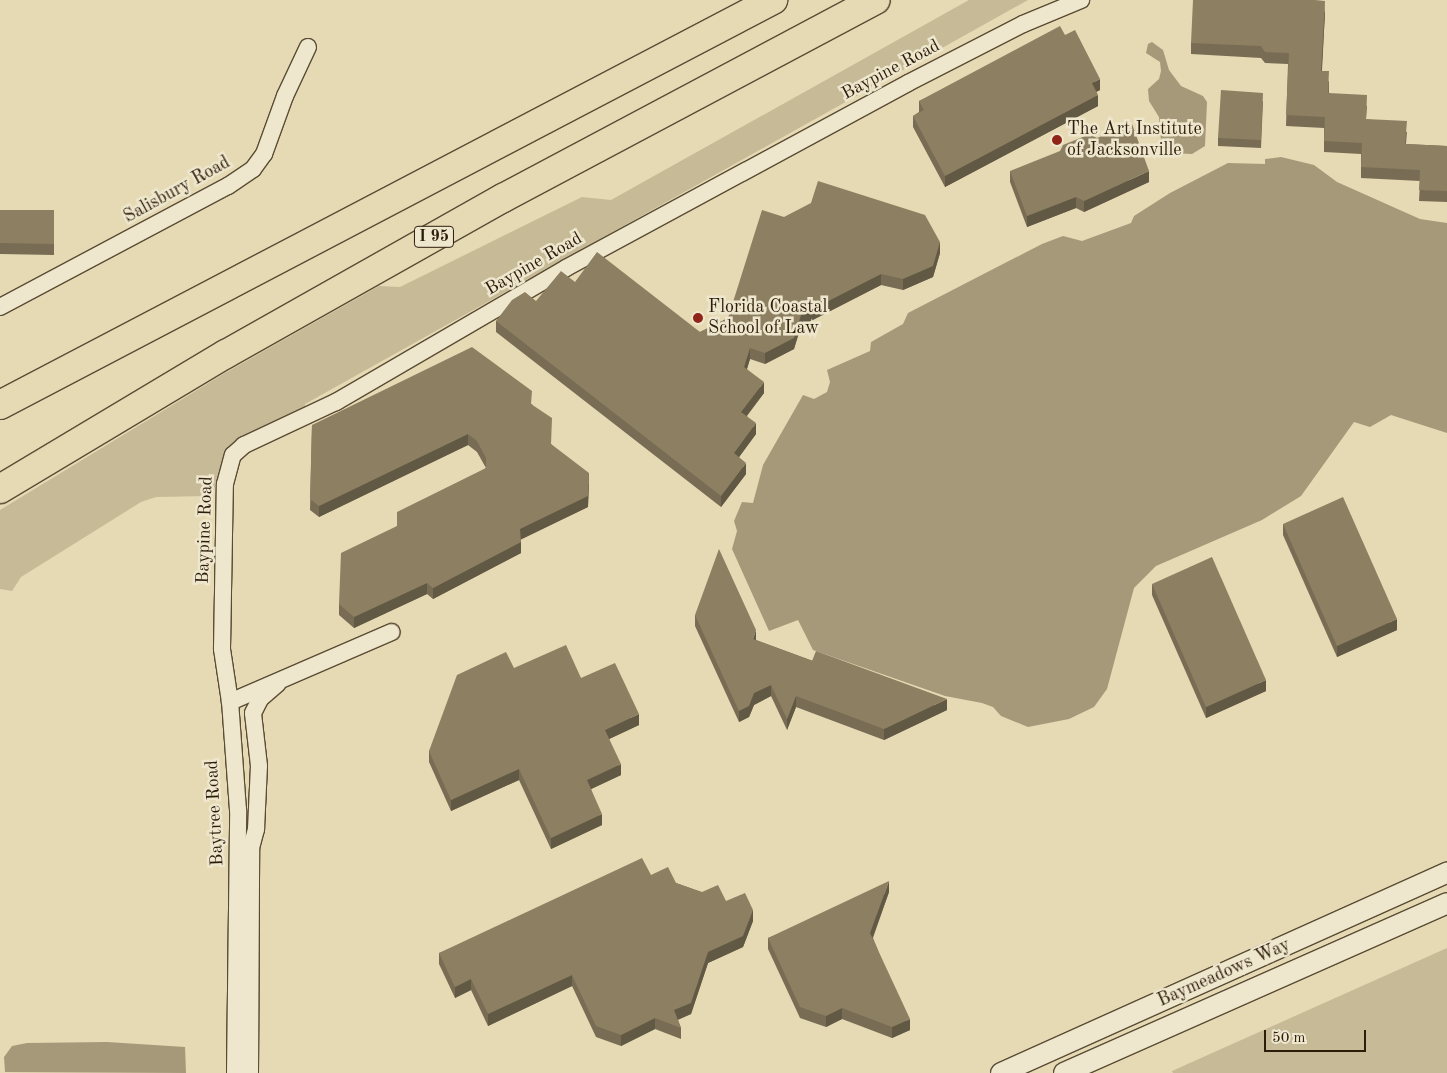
<!DOCTYPE html>
<style>
body{margin:0}
#map{position:relative;width:1447px;height:1073px;overflow:hidden;background:#e5dab4;font-family:"Old Standard TT",serif}
div>[style]{position:absolute}
.green>*{inset:0;background:#c6ba97}
.water>*{inset:0;background:#a6997a}
.roads{filter:drop-shadow(1px 0 #5a4c34) drop-shadow(-1px 0 #5a4c34) drop-shadow(0 1px #5a4c34) drop-shadow(0 -1px #5a4c34)}
.minor>*{height:16px;margin:-8px;padding:0 8px;transform-origin:8px;border-radius:8px;background:#eee7ce}
.tertiary>*{height:20px;margin:-10px;padding:0 10px;transform-origin:10px;border-radius:10px;background:#eee7ce}
.motorway>*{height:28px;margin:-14px;padding:0 14px;transform-origin:14px;border-radius:14px;background:#e5dab4}
.wall>*{inset:0;background:#786d54}
.shaded-wall>*{inset:0;background:#625945}
.building>*{inset:0;background:#8c7f62}
.dots>*{width:14px;height:14px;translate:-50% -50%;box-sizing:border-box;border:2px solid #eee7ce;border-radius:50%}
span{translate:-50% -50%;white-space:nowrap;text-align:center;line-height:1.15;-webkit-text-stroke:5px #eee7ce;paint-order:stroke}
.shield-label span{padding:1px 4px;background:#eee7ce;border:1px solid;border-radius:4px;-webkit-text-stroke-width:0}
.shield-label{font-size:16px;color:#2c1c0a;font-weight:700}
.street-label{font-size:18px;color:#2c1c0a}
.poi-label{font-size:18px;color:#2c1c0a}
.left{translate:0 -50%;text-align:left}
.scale{position:absolute;left:1264px;top:1030px;width:102px;height:22px;box-sizing:border-box;border:2px solid #2c1c0a;border-top:0;padding-left:6px;font-size:15px;line-height:18px;white-space:nowrap;color:#2c1c0a;-webkit-text-stroke:4px #eee7ce;paint-order:stroke}
</style>
<div id="map">
<div class="green">
<div style="clip-path:polygon(969px 0,1028px 0,305px 404px,305px 410px,242px 437px,223px 457px,214px 490px,207px 496px,156px 497px,141px 502px,21px 577px,12px 591px,0 589px,0 510px,225px 373px,379px 286px,400px 287px,582px 197px,611px 200px)"></div>
<div style="clip-path:polygon(1447px 948px,1447px 1073px,1173px 1073px,1172px 1071px)"></div>
</div>
<div class="water">
<div style="clip-path:polygon(1152px 42px,1163px 50px,1169px 70px,1181px 86px,1203px 96px,1207px 102px,1205px 146px,1192px 154px,1171px 153px,1161px 141px,1159px 117px,1149px 101px,1148px 89px,1159px 79px,1161px 71px,1160px 62px,1146px 53px,1148px 44px)"></div>
<div style="clip-path:polygon(1281px 157px,1314px 165px,1337px 182px,1420px 219px,1447px 223px,1447px 433px,1391px 415px,1370px 427px,1354px 422px,1301px 496px,1262px 520px,1156px 566px,1134px 588px,1107px 689px,1094px 707px,1069px 719px,1028px 727px,1001px 716px,993px 707px,982px 703px,945px 696px,813px 650px,798px 620px,769px 631px,732px 549px,737px 531px,734px 521px,742px 502px,753px 503px,763px 465px,803px 395px,814px 399px,827px 392px,830px 382px,827px 370px,870px 351px,871px 342px,903px 324px,908px 313px,1042px 244px,1063px 236px,1082px 241px,1131px 223px,1134px 216px,1170px 193px,1228px 163px,1265px 164px,1265px 159px)"></div>
<div style="clip-path:polygon(107px 1042px,185px 1047px,186px 1073px,5px 1072px,4px 1057px,12px 1046px,27px 1043px)"></div>
</div>
<div class="roads">
<div class="minor">
<div style="left:0;top:307px;width:258px;rotate:-28deg"></div>
<div style="left:228px;top:186px;width:30px;rotate:-34deg"></div>
<div style="left:253px;top:169px;width:19px;rotate:-54deg"></div>
<div style="left:264px;top:154px;width:62px;rotate:-70.1deg"></div>
<div style="left:285px;top:96px;width:54px;rotate:-64.9deg"></div>
<div style="left:230px;top:702px;width:176px;rotate:-23.4deg"></div>
<div style="left:235px;top:1073px;width:263px;rotate:-89.3deg"></div>
<div style="left:238px;top:810px;width:108px;rotate:-94.2deg"></div>
<div style="left:230px;top:702px;width:54px;rotate:-98.6deg"></div>
<div style="left:222px;top:649px;width:165px;rotate:-89deg"></div>
<div style="left:225px;top:484px;width:30px;rotate:-75deg"></div>
<div style="left:233px;top:455px;width:15px;rotate:-42deg"></div>
<div style="left:244px;top:445px;width:102px;rotate:-25.1deg"></div>
<div style="left:336px;top:402px;width:266px;rotate:-30.2deg"></div>
<div style="left:566px;top:268px;width:389px;rotate:-28.4deg"></div>
<div style="left:908px;top:83px;width:129px;rotate:-27.2deg"></div>
<div style="left:1023px;top:24px;width:63px;rotate:-22.5deg"></div>
<div style="left:250px;top:1073px;width:225px;rotate:-89.7deg"></div>
<div style="left:251px;top:848px;width:20px;rotate:-75deg"></div>
<div style="left:256px;top:829px;width:63px;rotate:-87.3deg"></div>
<div style="left:259px;top:766px;width:53px;rotate:-96.5deg"></div>
<div style="left:253px;top:713px;width:16px;rotate:-63deg"></div>
<div style="left:260px;top:699px;width:23px;rotate:-41deg"></div>
</div>
<div class="tertiary">
<div style="left:1001px;top:1073px;width:489px;rotate:-24.2deg"></div>
<div style="left:1064px;top:1073px;width:419px;rotate:-23.9deg"></div>
</div>
<div class="motorway">
<div style="left:0;top:405px;width:873px;rotate:-27.65deg"></div>
<div style="left:0;top:489px;width:263px;rotate:-30.9deg"></div>
<div style="left:226px;top:354px;width:318px;rotate:-29.4deg"></div>
<div style="left:503px;top:198px;width:422px;rotate:-28deg"></div>
</div>
</div>
<div class="wall">
<div style="clip-path:polygon(1325px 12px,1322px 71px,1329px 82px,1329px 93px,1367px 106px,1366px 119px,1407px 132px,1406px 144px,1447px 146px,1447px 202px,1419px 201px,1420px 181px,1361px 178px,1361px 154px,1324px 152px,1324px 128px,1286px 126px,1288px 64px,1265px 63px,1261px 58px,1191px 54px,1191px 43px)"></div>
<div style="clip-path:polygon(1065px 35px,1100px 90px,1096px 92px,1098px 106px,945px 187px,913px 127px,913px 116px,919px 112px,919px 101px)"></div>
<div style="clip-path:polygon(1263px 101px,1261px 148px,1218px 146px,1218px 138px)"></div>
<div style="clip-path:polygon(1010px 171px,1149px 182px,1084px 212px,1076px 208px,1027px 227px,1010px 182px)"></div>
<div style="clip-path:polygon(0 210px,54px 210px,54px 255px,0 254px)"></div>
<div style="clip-path:polygon(940px 253px,933px 277px,903px 290px,881px 285px,801px 326px,794px 349px,765px 364px,750px 359px,747px 369px,764px 393px,747px 416px,756px 434px,739px 457px,746px 474px,721px 507px,496px 332px,496px 321px,575px 282px,700px 332px,728px 318px)"></div>
<div style="clip-path:polygon(532px 404px,551px 444px,589px 484px,588px 507px,521px 539px,521px 553px,433px 599px,427px 594px,354px 628px,339px 615px,339px 604px,397px 526px,486px 468px,477px 452px,468px 445px,319px 517px,310px 510px,312px 425px)"></div>
<div style="clip-path:polygon(1283px 524px,1397px 630px,1337px 657px,1283px 535px)"></div>
<div style="clip-path:polygon(1152px 584px,1266px 691px,1206px 718px,1152px 595px)"></div>
<div style="clip-path:polygon(695px 615px,756px 640px,947px 710px,884px 740px,796px 707px,787px 730px,771px 696px,754px 705px,749px 717px,739px 722px,695px 626px)"></div>
<div style="clip-path:polygon(514px 668px,581px 678px,639px 725px,609px 739px,621px 775px,591px 789px,602px 825px,551px 849px,519px 780px,451px 811px,429px 762px,429px 751px)"></div>
<div style="clip-path:polygon(651px 875px,676px 883px,726px 901px,753px 921px,743px 947px,708px 963px,691px 1014px,678px 1020px,681px 1028px,681px 1039px,655px 1029px,621px 1046px,596px 1037px,572px 986px,488px 1026px,471px 990px,455px 998px,439px 964px,439px 953px)"></div>
<div style="clip-path:polygon(889px 892px,873px 938px,910px 1030px,892px 1038px,842px 1019px,826px 1027px,800px 1018px,768px 949px,768px 938px)"></div>
</div>
<div class="shaded-wall">
<div style="clip-path:polygon(1325px 1px,1325px 12px,1321px 82px,1321px 71px)"></div>
<div style="clip-path:polygon(1100px 79px,1100px 90px,1092px 94px,1092px 83px)"></div>
<div style="clip-path:polygon(1098px 95px,1098px 106px,945px 187px,945px 176px)"></div>
<div style="clip-path:polygon(1149px 171px,1149px 182px,1084px 212px,1084px 201px)"></div>
<div style="clip-path:polygon(1076px 197px,1076px 208px,1027px 227px,1027px 216px)"></div>
<div style="clip-path:polygon(940px 242px,940px 253px,933px 277px,903px 290px,903px 279px)"></div>
<div style="clip-path:polygon(881px 274px,881px 285px,801px 326px,794px 349px,765px 364px,765px 353px,801px 315px)"></div>
<div style="clip-path:polygon(750px 348px,750px 359px,744px 378px,744px 367px)"></div>
<div style="clip-path:polygon(764px 382px,764px 393px,741px 423px,741px 412px)"></div>
<div style="clip-path:polygon(756px 423px,756px 434px,734px 464px,734px 453px)"></div>
<div style="clip-path:polygon(468px 434px,468px 445px,319px 517px,319px 506px)"></div>
<div style="clip-path:polygon(746px 463px,746px 474px,721px 507px,721px 496px)"></div>
<div style="clip-path:polygon(589px 473px,588px 507px,520px 540px,520px 529px)"></div>
<div style="clip-path:polygon(521px 542px,521px 553px,433px 599px,433px 588px)"></div>
<div style="clip-path:polygon(427px 583px,427px 594px,354px 628px,354px 617px)"></div>
<div style="clip-path:polygon(1397px 619px,1397px 630px,1337px 657px,1337px 646px)"></div>
<div style="clip-path:polygon(756px 630px,756px 641px,753px 639px)"></div>
<div style="clip-path:polygon(1266px 680px,1266px 691px,1206px 718px,1206px 707px)"></div>
<div style="clip-path:polygon(771px 685px,771px 696px,754px 705px,749px 717px,739px 722px,739px 711px,754px 693px)"></div>
<div style="clip-path:polygon(796px 696px,796px 707px,787px 730px,787px 719px)"></div>
<div style="clip-path:polygon(947px 699px,947px 710px,884px 740px,884px 729px)"></div>
<div style="clip-path:polygon(639px 714px,639px 725px,605px 741px,605px 730px)"></div>
<div style="clip-path:polygon(621px 764px,621px 775px,587px 791px,587px 780px)"></div>
<div style="clip-path:polygon(519px 769px,519px 780px,451px 811px,451px 800px)"></div>
<div style="clip-path:polygon(602px 814px,602px 825px,551px 849px,551px 838px)"></div>
<div style="clip-path:polygon(889px 881px,889px 892px,870px 944px,870px 933px)"></div>
<div style="clip-path:polygon(753px 910px,753px 921px,743px 947px,708px 963px,691px 1014px,674px 1021px,674px 1010px,708px 952px)"></div>
<div style="clip-path:polygon(572px 975px,572px 986px,488px 1026px,488px 1014px)"></div>
<div style="clip-path:polygon(471px 979px,471px 990px,455px 998px,455px 987px)"></div>
<div style="clip-path:polygon(842px 1008px,842px 1019px,826px 1027px,826px 1016px)"></div>
<div style="clip-path:polygon(655px 1018px,655px 1029px,621px 1046px,621px 1035px)"></div>
<div style="clip-path:polygon(910px 1019px,910px 1030px,892px 1038px,892px 1027px)"></div>
</div>
<div class="building">
<div style="clip-path:polygon(1193px 0,1315px 0,1325px 1px,1321px 71px,1329px 71px,1328px 93px,1367px 95px,1366px 119px,1407px 121px,1405px 144px,1447px 146px,1447px 191px,1419px 190px,1420px 170px,1361px 167px,1362px 143px,1324px 141px,1325px 117px,1286px 115px,1289px 53px,1265px 52px,1261px 46px,1191px 43px)"></div>
<div style="clip-path:polygon(1060px 26px,1065px 35px,1075px 30px,1100px 79px,1092px 83px,1098px 95px,945px 176px,913px 116px,924px 110px,919px 101px)"></div>
<div style="clip-path:polygon(1221px 90px,1263px 93px,1261px 140px,1218px 138px)"></div>
<div style="clip-path:polygon(1132px 124px,1149px 171px,1084px 201px,1076px 197px,1027px 216px,1010px 171px,1060px 151px,1063px 145px,1090px 134px,1097px 138px)"></div>
<div style="clip-path:polygon(818px 181px,925px 215px,940px 242px,933px 266px,903px 279px,881px 274px,801px 315px,794px 338px,765px 353px,750px 348px,744px 367px,764px 382px,741px 412px,756px 423px,734px 453px,746px 463px,721px 496px,496px 321px,512px 300px,525px 292px,536px 301px,561px 271px,575px 282px,597px 252px,700px 332px,728px 318px,762px 210px,784px 217px,811px 203px)"></div>
<div style="clip-path:polygon(0 210px,54px 210px,54px 244px,0 243px)"></div>
<div style="clip-path:polygon(472px 347px,532px 391px,531px 404px,552px 418px,551px 444px,589px 473px,588px 496px,520px 529px,521px 542px,433px 588px,427px 583px,354px 617px,339px 604px,341px 553px,397px 526px,397px 512px,486px 468px,486px 458px,477px 441px,468px 434px,319px 506px,310px 499px,312px 425px)"></div>
<div style="clip-path:polygon(1343px 497px,1397px 619px,1337px 646px,1283px 524px)"></div>
<div style="clip-path:polygon(719px 549px,756px 630px,753px 639px,812px 661px,816px 651px,947px 699px,884px 729px,796px 696px,787px 719px,771px 685px,754px 693px,749px 706px,739px 711px,695px 615px)"></div>
<div style="clip-path:polygon(1212px 557px,1266px 680px,1206px 707px,1152px 584px)"></div>
<div style="clip-path:polygon(566px 645px,581px 678px,615px 663px,639px 714px,605px 730px,621px 764px,587px 780px,602px 814px,551px 838px,519px 769px,451px 800px,429px 751px,457px 675px,506px 652px,514px 668px)"></div>
<div style="clip-path:polygon(642px 858px,651px 875px,668px 867px,676px 883px,702px 892px,718px 885px,726px 901px,745px 893px,753px 910px,743px 936px,708px 952px,691px 1003px,674px 1010px,681px 1028px,655px 1018px,621px 1035px,596px 1026px,572px 975px,488px 1014px,471px 979px,455px 987px,439px 953px)"></div>
<div style="clip-path:polygon(889px 881px,870px 933px,910px 1019px,892px 1027px,842px 1008px,826px 1016px,800px 1007px,768px 938px)"></div>
</div>
<div class="dots">
<div style="left:1057px;top:140px;background:#8f2418"></div>
<div style="left:698px;top:318px;background:#8f2418"></div>
</div>
<div class="shield-label">
<span style="left:434px;top:237px">I 95</span>
</div>
<div class="street-label">
<span style="left:891px;top:70px;rotate:-28deg">Baypine Road</span>
<span style="left:177px;top:190px;rotate:-29deg">Salisbury Road</span>
<span style="left:534px;top:264px;rotate:-30deg">Baypine Road</span>
<span style="left:205px;top:530px;rotate:-88deg">Baypine Road</span>
<span style="left:215px;top:813px;rotate:-93deg">Baytree Road</span>
<span style="left:1224px;top:973px;rotate:-24deg">Baymeadows Way</span>
</div>
<div class="poi-label">
<span class="left" style="left:1067px;top:140px">The Art Institute<br>of Jacksonville</span>
<span class="left" style="left:708px;top:318px">Florida Coastal<br>School of Law</span>
</div>
<div class="scale">50 m</div>
</div>
